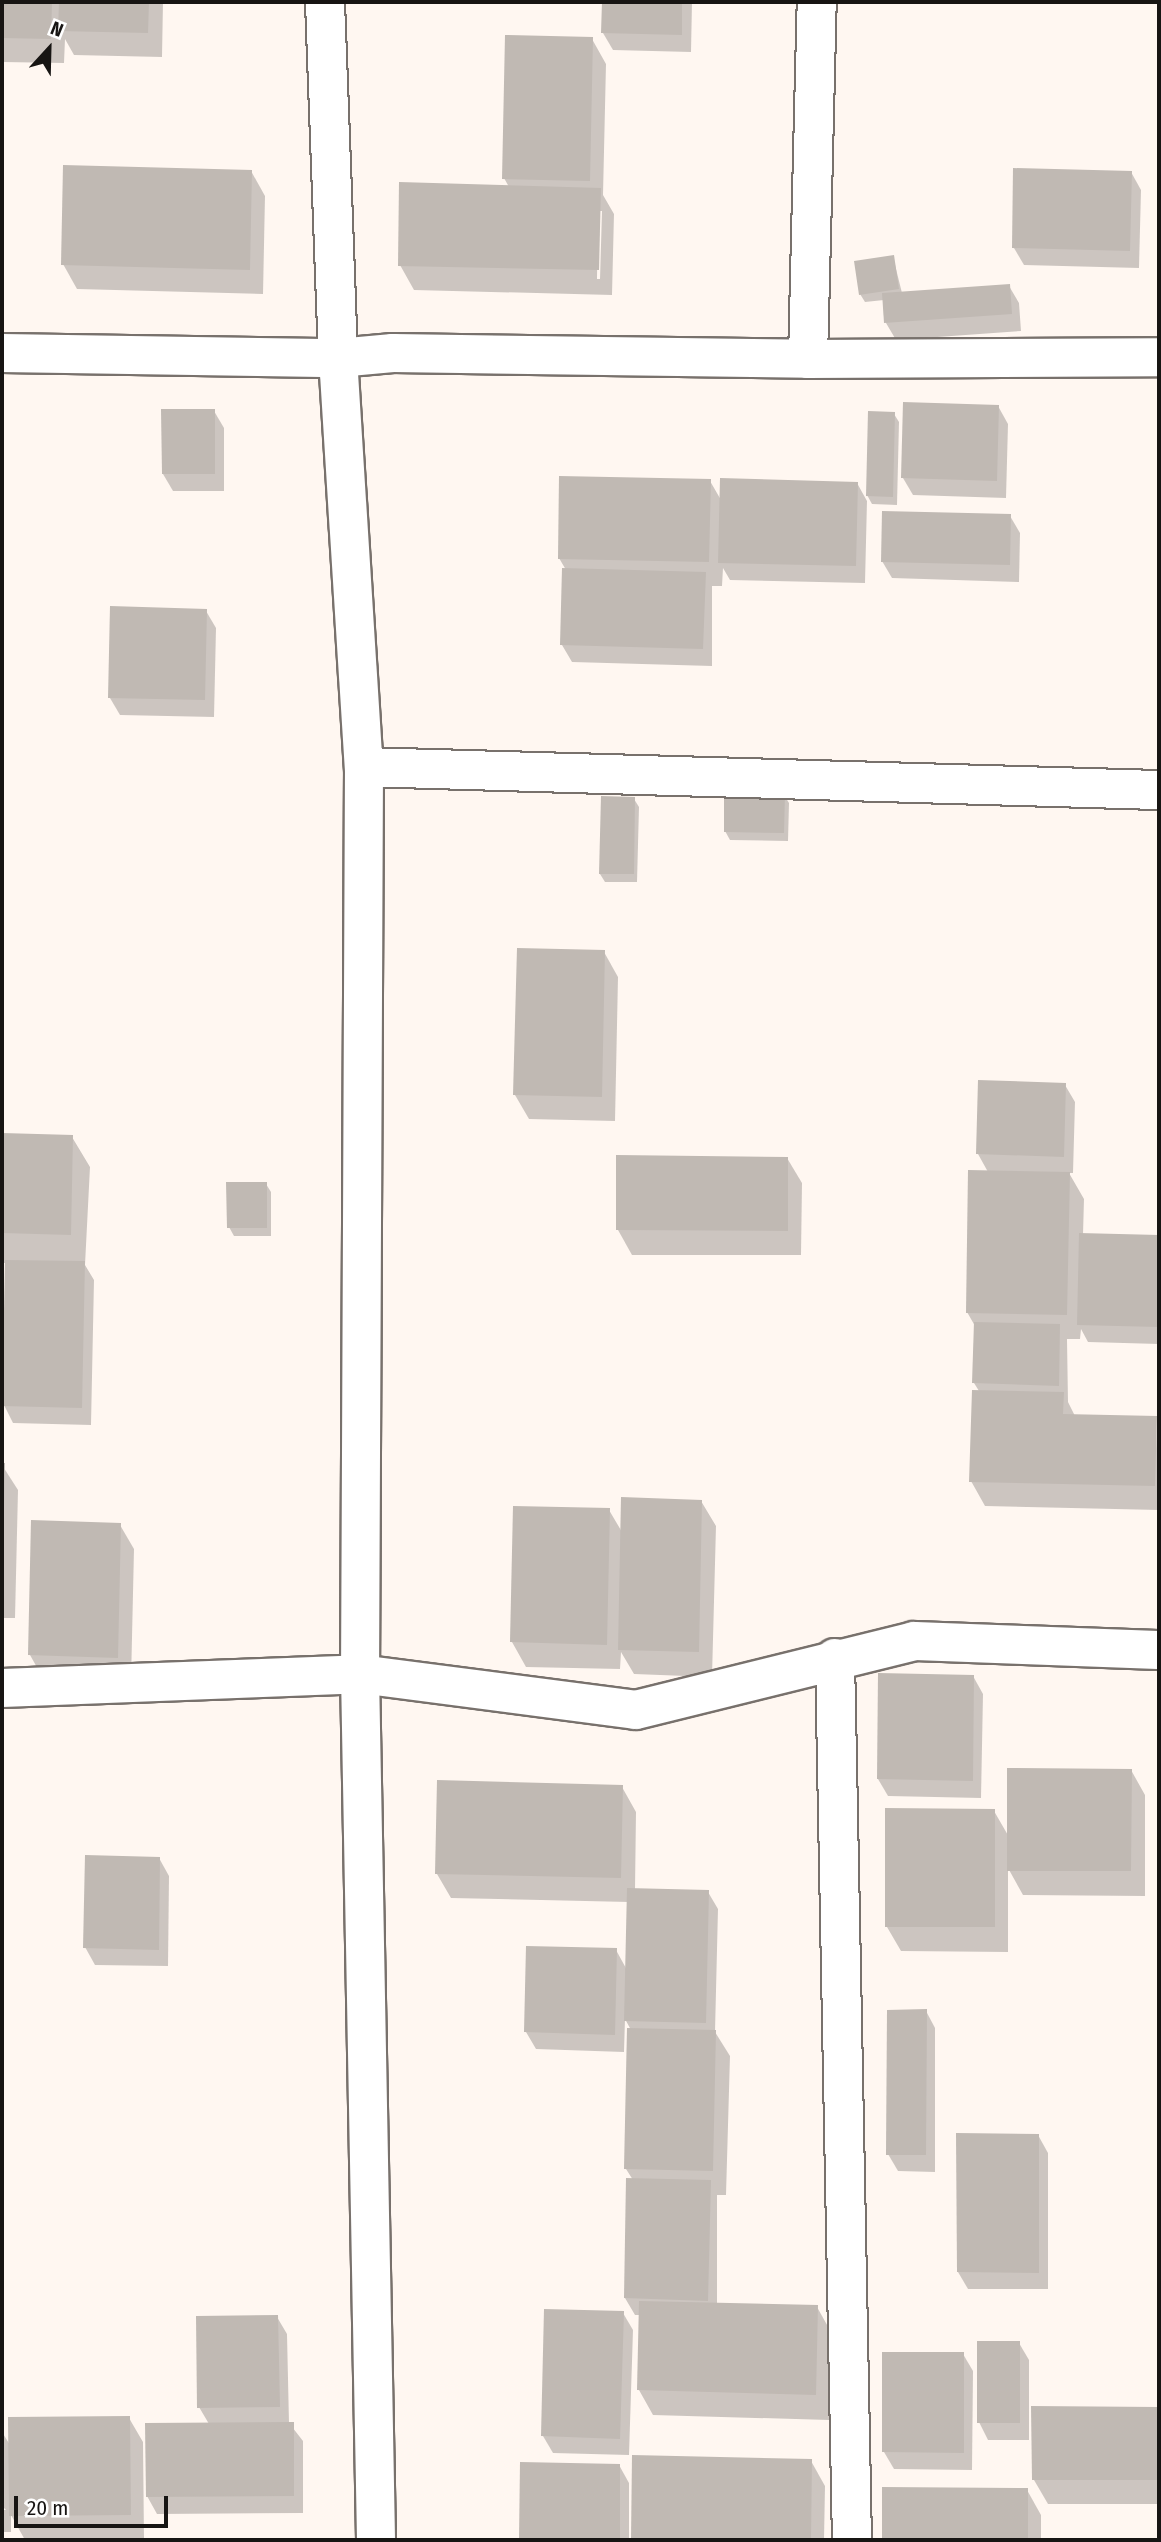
<!DOCTYPE html>
<style>
body{margin:0}
#map{position:relative;width:1161px;height:2542px;overflow:hidden;background:#fff7f1;font-family:"Fira Sans Condensed",sans-serif}
div>[style]{position:absolute}
.shadow>*{inset:0;background:#0003}
.building>*{inset:0;background:#c0b9b3}
.roads{filter:drop-shadow(2px 0 #78716c) drop-shadow(-2px 0 #78716c) drop-shadow(0 2px #78716c) drop-shadow(0 -2px #78716c)}
.minor>*{height:38px;margin:-19px;padding:0 19px;transform-origin:19px;border-radius:19px;background:#fff}
span{translate:-50% -50%;white-space:nowrap;text-align:center;line-height:1.15;-webkit-text-stroke:5px #fff;paint-order:stroke}
.frame{position:absolute;inset:0;border:4px solid #171513;pointer-events:none}
.north{position:absolute;left:14px;top:14px;width:70px;height:70px;-webkit-text-stroke:5px #fff;paint-order:stroke;rotate:22deg;font-size:19px;font-weight:700;line-height:28px;text-align:center;color:#171513}
.north::after{content:'';display:block;margin:auto;width:24px;height:32px;background:#171513;clip-path:polygon(50% 0,100% 100%,50% 72%,0 100%)}
.scale{position:absolute;left:14px;top:2496px;width:154px;height:32px;box-sizing:border-box;border:4px solid #171513;border-top:0;padding-left:9px;font-size:21px;line-height:24px;white-space:nowrap;color:#171513;-webkit-text-stroke:5px #fff;paint-order:stroke}
</style>
<div id="map">
<div class="shadow">
<div style="clip-path:polygon(2px 2px,163px 2px,162px 57px,74px 55px,65px 39px,64px 63px,2px 62px)"></div>
<div style="clip-path:polygon(604px 2px,692px 2px,691px 52px,613px 50px,603px 33px)"></div>
<div style="clip-path:polygon(evenodd,592px 39px,606px 64px,603px 195px,614px 214px,612px 295px,414px 290px,400px 265px,509px 187px,504px 178px,592px 39px,598px 211px,602px 211px,600px 279px,597px 279px,598px 211px)"></div>
<div style="clip-path:polygon(251px 171px,265px 196px,263px 294px,77px 289px,63px 264px)"></div>
<div style="clip-path:polygon(1131px 172px,1141px 190px,1139px 268px,1024px 265px,1014px 248px)"></div>
<div style="clip-path:polygon(893px 257px,902px 293px,1009px 286px,1019px 303px,1021px 331px,896px 340px,886px 323px,884px 300px,865px 302px,860px 294px)"></div>
<div style="clip-path:polygon(998px 406px,1008px 424px,1006px 498px,913px 495px,903px 478px)"></div>
<div style="clip-path:polygon(214px 411px,224px 428px,224px 491px,173px 491px,163px 474px)"></div>
<div style="clip-path:polygon(894px 414px,899px 422px,897px 505px,872px 504px,867px 495px)"></div>
<div style="clip-path:polygon(710px 481px,721px 500px,857px 483px,867px 501px,865px 583px,730px 580px,723px 568px,722px 586px,712px 586px,712px 666px,572px 662px,562px 645px,566px 570px,559px 558px)"></div>
<div style="clip-path:polygon(1010px 516px,1020px 533px,1019px 582px,892px 578px,882px 561px)"></div>
<div style="clip-path:polygon(206px 611px,216px 628px,214px 717px,120px 715px,110px 698px)"></div>
<div style="clip-path:polygon(784px 795px,789px 803px,788px 841px,730px 840px,725px 831px)"></div>
<div style="clip-path:polygon(634px 799px,639px 807px,637px 882px,605px 882px,600px 874px)"></div>
<div style="clip-path:polygon(604px 952px,618px 977px,615px 1121px,529px 1119px,515px 1095px)"></div>
<div style="clip-path:polygon(1065px 1085px,1075px 1102px,1073px 1173px,1069px 1173px,1084px 1199px,1083px 1235px,1159px 1237px,1159px 1344px,1088px 1342px,1081px 1329px,1080px 1339px,1067px 1339px,1068px 1402px,1075px 1416px,1156px 1418px,1159px 1510px,985px 1506px,971px 1481px,979px 1391px,974px 1383px,975px 1326px,967px 1312px,988px 1172px,978px 1154px)"></div>
<div style="clip-path:polygon(2px 1135px,72px 1137px,90px 1167px,85px 1265px,94px 1280px,91px 1425px,13px 1423px,4px 1405px,6px 1263px,2px 1263px)"></div>
<div style="clip-path:polygon(787px 1158px,802px 1183px,801px 1255px,632px 1255px,618px 1230px)"></div>
<div style="clip-path:polygon(266px 1184px,271px 1192px,271px 1236px,234px 1236px,229px 1227px)"></div>
<div style="clip-path:polygon(2px 1465px,18px 1490px,15px 1618px,2px 1618px)"></div>
<div style="clip-path:polygon(701px 1501px,716px 1526px,712px 1677px,634px 1674px,621px 1652px,620px 1669px,526px 1667px,512px 1642px,609px 1510px,622px 1532px)"></div>
<div style="clip-path:polygon(120px 1525px,134px 1549px,131px 1682px,44px 1680px,30px 1655px)"></div>
<div style="clip-path:polygon(973px 1676px,983px 1694px,981px 1798px,888px 1796px,878px 1779px)"></div>
<div style="clip-path:polygon(1131px 1770px,1145px 1795px,1145px 1896px,1023px 1895px,1008px 1868px,1008px 1952px,901px 1951px,887px 1927px,994px 1811px,1009px 1837px)"></div>
<div style="clip-path:polygon(622px 1787px,636px 1812px,635px 1890px,708px 1892px,718px 1909px,715px 2032px,730px 2056px,726px 2195px,717px 2195px,717px 2305px,817px 2307px,831px 2332px,829px 2420px,653px 2415px,639px 2390px,641px 2315px,635px 2315px,625px 2298px,633px 2180px,626px 2169px,631px 2030px,625px 2019px,624px 2052px,536px 2049px,526px 2032px,616px 1950px,627px 1970px,629px 1902px,451px 1898px,437px 1874px)"></div>
<div style="clip-path:polygon(159px 1858px,169px 1876px,168px 1966px,95px 1965px,85px 1947px)"></div>
<div style="clip-path:polygon(926px 2011px,935px 2028px,935px 2172px,898px 2171px,888px 2154px)"></div>
<div style="clip-path:polygon(1038px 2135px,1048px 2153px,1048px 2289px,968px 2289px,958px 2272px)"></div>
<div style="clip-path:polygon(623px 2313px,633px 2330px,629px 2455px,553px 2453px,543px 2436px)"></div>
<div style="clip-path:polygon(277px 2317px,287px 2334px,289px 2423px,303px 2441px,303px 2513px,157px 2514px,147px 2496px,209px 2424px,199px 2407px)"></div>
<div style="clip-path:polygon(1019px 2343px,1029px 2360px,1029px 2440px,988px 2440px,979px 2422px)"></div>
<div style="clip-path:polygon(963px 2354px,973px 2371px,972px 2470px,894px 2469px,884px 2452px)"></div>
<div style="clip-path:polygon(1033px 2408px,1159px 2409px,1159px 2504px,1048px 2504px,1034px 2480px)"></div>
<div style="clip-path:polygon(129px 2418px,143px 2442px,144px 2539px,25px 2540px,11px 2515px,11px 2532px,2px 2532px,2px 2510px,6px 2510px,2px 2506px,2px 2432px,10px 2445px)"></div>
<div style="clip-path:polygon(634px 2457px,811px 2461px,825px 2486px,824px 2540px,632px 2540px)"></div>
<div style="clip-path:polygon(521px 2464px,619px 2465px,629px 2483px,629px 2540px,521px 2540px)"></div>
<div style="clip-path:polygon(883px 2489px,1027px 2490px,1041px 2515px,1041px 2540px,883px 2540px)"></div>
</div>
<div class="building">
<div style="clip-path:polygon(2px 2px,52px 2px,51px 39px,2px 38px)"></div>
<div style="clip-path:polygon(59px 2px,149px 2px,148px 33px,58px 31px)"></div>
<div style="clip-path:polygon(602px 2px,682px 2px,682px 35px,601px 33px)"></div>
<div style="clip-path:polygon(505px 35px,593px 37px,590px 181px,502px 179px)"></div>
<div style="clip-path:polygon(63px 165px,252px 170px,250px 270px,61px 265px)"></div>
<div style="clip-path:polygon(1013px 168px,1132px 171px,1130px 251px,1012px 248px)"></div>
<div style="clip-path:polygon(399px 182px,601px 188px,599px 270px,398px 266px)"></div>
<div style="clip-path:polygon(894px 255px,899px 289px,859px 295px,854px 261px)"></div>
<div style="clip-path:polygon(1010px 284px,1012px 314px,884px 323px,882px 293px)"></div>
<div style="clip-path:polygon(903px 402px,999px 405px,997px 481px,901px 478px)"></div>
<div style="clip-path:polygon(161px 409px,215px 409px,215px 474px,162px 474px)"></div>
<div style="clip-path:polygon(868px 411px,895px 412px,893px 497px,866px 496px)"></div>
<div style="clip-path:polygon(559px 476px,711px 479px,709px 562px,558px 559px)"></div>
<div style="clip-path:polygon(720px 478px,858px 482px,856px 566px,718px 563px)"></div>
<div style="clip-path:polygon(882px 511px,1011px 514px,1010px 565px,881px 562px)"></div>
<div style="clip-path:polygon(562px 568px,706px 572px,703px 649px,560px 645px)"></div>
<div style="clip-path:polygon(110px 606px,207px 609px,205px 700px,108px 698px)"></div>
<div style="clip-path:polygon(724px 792px,785px 793px,784px 833px,724px 832px)"></div>
<div style="clip-path:polygon(601px 796px,635px 797px,634px 874px,599px 874px)"></div>
<div style="clip-path:polygon(517px 948px,605px 950px,602px 1097px,513px 1095px)"></div>
<div style="clip-path:polygon(978px 1080px,1066px 1083px,1064px 1157px,976px 1154px)"></div>
<div style="clip-path:polygon(2px 1133px,73px 1135px,71px 1235px,2px 1233px)"></div>
<div style="clip-path:polygon(616px 1155px,788px 1157px,788px 1231px,616px 1230px)"></div>
<div style="clip-path:polygon(968px 1170px,1070px 1172px,1067px 1315px,966px 1313px)"></div>
<div style="clip-path:polygon(226px 1182px,267px 1182px,267px 1228px,227px 1228px)"></div>
<div style="clip-path:polygon(1079px 1233px,1159px 1235px,1159px 1327px,1077px 1325px)"></div>
<div style="clip-path:polygon(5px 1260px,85px 1261px,82px 1408px,2px 1406px)"></div>
<div style="clip-path:polygon(974px 1322px,1060px 1324px,1059px 1386px,972px 1383px)"></div>
<div style="clip-path:polygon(972px 1390px,1064px 1392px,1063px 1414px,1157px 1416px,1155px 1486px,969px 1482px)"></div>
<div style="clip-path:polygon(2px 1463px,5px 1463px,4px 1511px,2px 1511px)"></div>
<div style="clip-path:polygon(621px 1497px,702px 1500px,699px 1652px,618px 1650px)"></div>
<div style="clip-path:polygon(513px 1506px,610px 1508px,607px 1645px,510px 1642px)"></div>
<div style="clip-path:polygon(31px 1520px,121px 1523px,118px 1658px,28px 1655px)"></div>
<div style="clip-path:polygon(878px 1673px,974px 1675px,973px 1781px,877px 1779px)"></div>
<div style="clip-path:polygon(1007px 1768px,1132px 1769px,1131px 1871px,1007px 1871px)"></div>
<div style="clip-path:polygon(437px 1780px,623px 1785px,621px 1878px,435px 1874px)"></div>
<div style="clip-path:polygon(885px 1808px,995px 1809px,995px 1927px,885px 1927px)"></div>
<div style="clip-path:polygon(85px 1855px,160px 1857px,159px 1950px,83px 1948px)"></div>
<div style="clip-path:polygon(627px 1888px,709px 1890px,706px 2023px,624px 2021px)"></div>
<div style="clip-path:polygon(526px 1946px,617px 1948px,615px 2035px,524px 2032px)"></div>
<div style="clip-path:polygon(927px 2009px,926px 2155px,886px 2155px,887px 2010px)"></div>
<div style="clip-path:polygon(627px 2028px,716px 2030px,713px 2171px,624px 2169px)"></div>
<div style="clip-path:polygon(956px 2133px,1039px 2134px,1039px 2273px,957px 2272px)"></div>
<div style="clip-path:polygon(626px 2178px,711px 2180px,708px 2301px,624px 2298px)"></div>
<div style="clip-path:polygon(639px 2301px,818px 2305px,816px 2395px,637px 2390px)"></div>
<div style="clip-path:polygon(544px 2309px,624px 2311px,620px 2439px,541px 2436px)"></div>
<div style="clip-path:polygon(278px 2315px,280px 2407px,197px 2408px,196px 2316px)"></div>
<div style="clip-path:polygon(977px 2341px,1020px 2341px,1020px 2423px,977px 2423px)"></div>
<div style="clip-path:polygon(882px 2352px,964px 2352px,964px 2453px,882px 2452px)"></div>
<div style="clip-path:polygon(1031px 2406px,1159px 2407px,1159px 2480px,1032px 2480px)"></div>
<div style="clip-path:polygon(130px 2416px,131px 2515px,9px 2516px,8px 2417px)"></div>
<div style="clip-path:polygon(294px 2422px,294px 2496px,146px 2497px,145px 2423px)"></div>
<div style="clip-path:polygon(632px 2455px,812px 2459px,811px 2540px,631px 2540px)"></div>
<div style="clip-path:polygon(520px 2462px,620px 2464px,620px 2540px,519px 2540px)"></div>
<div style="clip-path:polygon(882px 2487px,1028px 2488px,1028px 2540px,882px 2540px)"></div>
</div>
<div class="roads">
<div class="minor">
<div style="left:325px;top:2px;width:356px;rotate:87.9deg"></div>
<div style="left:338px;top:358px;width:410px;rotate:86.4deg"></div>
<div style="left:364px;top:767px;width:907px;rotate:90.25deg"></div>
<div style="left:360px;top:1674px;width:866px;rotate:88.94deg"></div>
<div style="left:2px;top:353px;width:336px;rotate:0.9deg"></div>
<div style="left:338px;top:358px;width:55px;rotate:-5.2deg"></div>
<div style="left:393px;top:353px;width:415px;rotate:0.8deg"></div>
<div style="left:808px;top:359px;width:351px;rotate:-0.3deg"></div>
<div style="left:808px;top:359px;width:357px;rotate:-88.6deg"></div>
<div style="left:364px;top:767px;width:795px;rotate:1.66deg"></div>
<div style="left:835px;top:1658px;width:882px;rotate:88.9deg"></div>
<div style="left:2px;top:1688px;width:358px;rotate:-2.2deg"></div>
<div style="left:360px;top:1674px;width:278px;rotate:7.4deg"></div>
<div style="left:636px;top:1710px;width:286px;rotate:-13.9deg"></div>
<div style="left:914px;top:1641px;width:245px;rotate:2.1deg"></div>
</div>
</div>
<div class="frame"></div>
<div class="north">N</div>
<div class="scale">20 m</div>
</div>
